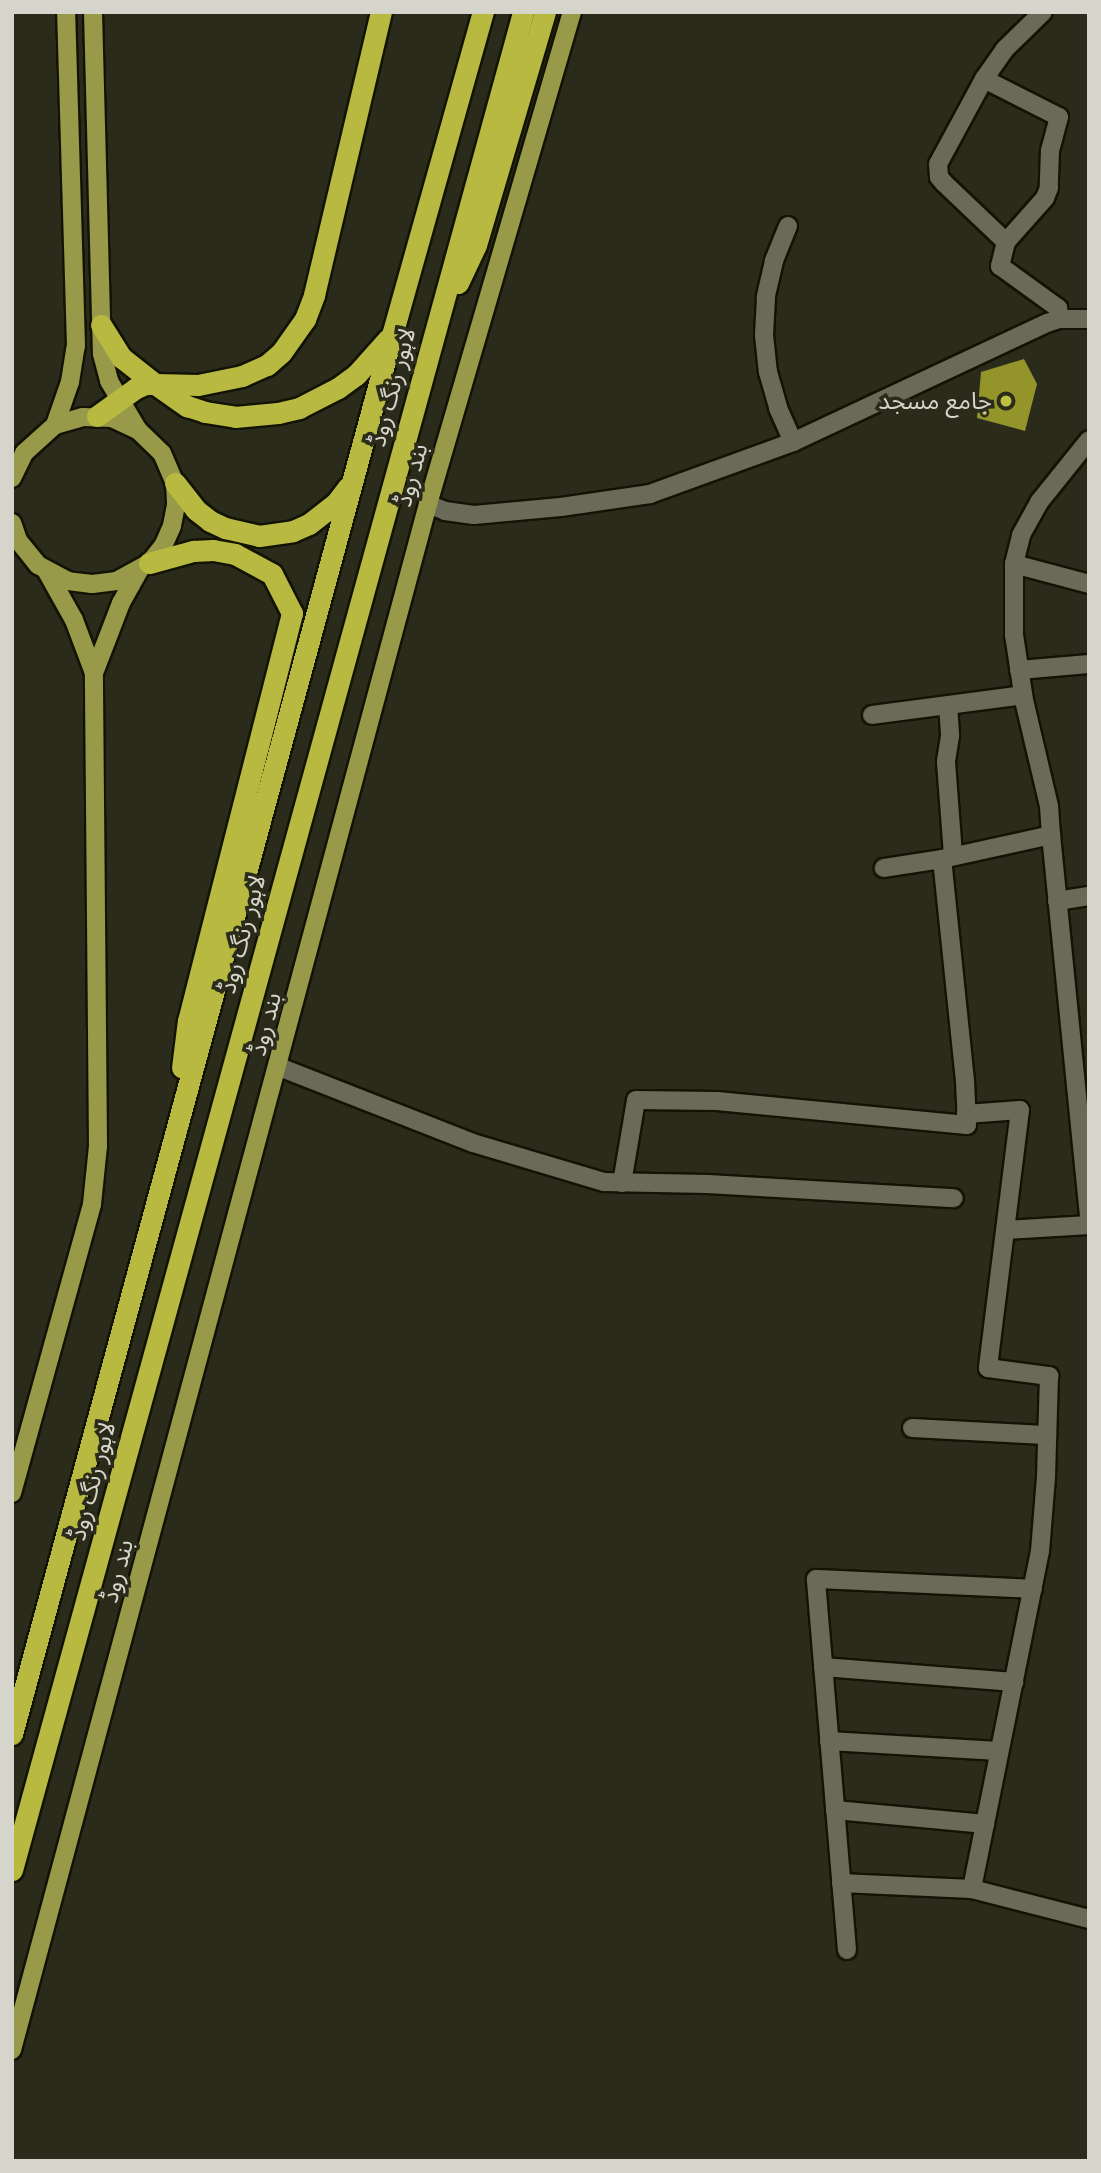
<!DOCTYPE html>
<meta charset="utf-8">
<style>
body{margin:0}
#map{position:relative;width:1101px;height:2173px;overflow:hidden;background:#2a2b1a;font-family:Raleway,"Noto Sans Arabic",sans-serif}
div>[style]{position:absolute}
.building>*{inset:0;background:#93942a}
.roads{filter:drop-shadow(2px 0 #131305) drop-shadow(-2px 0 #131305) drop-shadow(0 2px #131305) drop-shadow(0 -2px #131305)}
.minor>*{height:18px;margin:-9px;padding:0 9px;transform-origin:9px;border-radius:9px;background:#696b58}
.major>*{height:18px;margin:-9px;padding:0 9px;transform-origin:9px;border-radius:9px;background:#989a4a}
.highway>*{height:21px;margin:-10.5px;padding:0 10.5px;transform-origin:10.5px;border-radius:10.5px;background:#b7b940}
.dots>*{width:19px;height:19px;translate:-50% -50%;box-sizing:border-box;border:4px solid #2a2b1a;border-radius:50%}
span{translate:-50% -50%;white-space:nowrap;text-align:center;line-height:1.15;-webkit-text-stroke:7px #2a2b1a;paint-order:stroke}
.street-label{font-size:24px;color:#d5d5cb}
.poi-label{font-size:24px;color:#d5d5cb}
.right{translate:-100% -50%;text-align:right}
.frame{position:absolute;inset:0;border:14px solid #d5d5cb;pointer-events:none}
</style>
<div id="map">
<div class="building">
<div style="clip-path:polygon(1024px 359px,1037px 384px,1025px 431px,977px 418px,981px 372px)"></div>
</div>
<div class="roads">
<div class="minor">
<div style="left:984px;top:79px;width:84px;rotate:26.9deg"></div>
<div style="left:1059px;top:117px;width:34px;rotate:105deg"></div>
<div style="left:1050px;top:150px;width:38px;rotate:92deg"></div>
<div style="left:1049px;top:188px;width:11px;rotate:112deg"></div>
<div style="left:1045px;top:198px;width:59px;rotate:131.6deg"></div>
<div style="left:1006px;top:242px;width:25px;rotate:104deg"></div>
<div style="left:1000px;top:266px;width:72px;rotate:35.9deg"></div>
<div style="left:1058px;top:308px;width:11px;rotate:85deg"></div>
<div style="left:788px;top:226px;width:38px;rotate:112deg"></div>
<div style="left:774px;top:261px;width:37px;rotate:103deg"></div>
<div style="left:766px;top:297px;width:38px;rotate:93deg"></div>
<div style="left:764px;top:335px;width:37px;rotate:84deg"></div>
<div style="left:768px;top:372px;width:37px;rotate:74deg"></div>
<div style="left:778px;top:408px;width:37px;rotate:66deg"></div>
<div style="left:1006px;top:242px;width:86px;rotate:-136.4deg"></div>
<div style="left:944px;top:183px;width:8px;rotate:-130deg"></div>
<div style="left:939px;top:177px;width:13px;rotate:-94deg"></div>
<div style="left:938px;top:164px;width:97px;rotate:-61.6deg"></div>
<div style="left:984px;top:79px;width:35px;rotate:-55deg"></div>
<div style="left:1004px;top:50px;width:54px;rotate:-44.3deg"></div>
<div style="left:428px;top:504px;width:18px;rotate:22deg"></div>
<div style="left:445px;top:511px;width:29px;rotate:8deg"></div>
<div style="left:474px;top:515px;width:87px;rotate:-5.3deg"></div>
<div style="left:561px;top:507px;width:90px;rotate:-8.3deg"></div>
<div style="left:650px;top:494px;width:152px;rotate:-20deg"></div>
<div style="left:793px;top:442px;width:280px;rotate:-25.1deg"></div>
<div style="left:1047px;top:323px;width:13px;rotate:-18deg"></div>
<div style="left:1059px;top:319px;width:30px"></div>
<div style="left:1014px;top:564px;width:78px;rotate:14.9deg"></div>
<div style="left:1019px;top:670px;width:70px;rotate:-4.9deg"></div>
<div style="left:948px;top:705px;width:31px;rotate:86deg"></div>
<div style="left:950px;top:736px;width:26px;rotate:99deg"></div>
<div style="left:946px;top:762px;width:94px;rotate:85.7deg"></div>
<div style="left:872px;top:715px;width:152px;rotate:-7.5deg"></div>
<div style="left:1051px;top:835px;width:384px;rotate:84.3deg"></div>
<div style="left:942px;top:859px;width:112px;rotate:-12.4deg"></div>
<div style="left:1051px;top:835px;width:29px;rotate:-94deg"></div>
<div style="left:1049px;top:806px;width:109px;rotate:-103.3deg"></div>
<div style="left:1024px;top:700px;width:66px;rotate:-98.7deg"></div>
<div style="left:1014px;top:635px;width:71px;rotate:-90deg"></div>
<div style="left:1014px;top:564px;width:30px;rotate:-76deg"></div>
<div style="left:1021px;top:535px;width:39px;rotate:-61deg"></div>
<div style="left:1040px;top:501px;width:78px;rotate:-51.2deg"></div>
<div style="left:1057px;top:901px;width:32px;rotate:-9deg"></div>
<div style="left:279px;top:1067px;width:208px;rotate:21.4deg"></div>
<div style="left:473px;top:1143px;width:137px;rotate:16.6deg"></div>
<div style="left:604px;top:1182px;width:104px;rotate:1.1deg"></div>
<div style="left:708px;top:1184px;width:246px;rotate:3.3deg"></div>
<div style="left:966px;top:1114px;width:54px;rotate:-4.2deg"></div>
<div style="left:1020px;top:1110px;width:260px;rotate:97.1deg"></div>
<div style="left:988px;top:1368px;width:62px;rotate:7.5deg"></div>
<div style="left:1049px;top:1376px;width:101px;rotate:91.7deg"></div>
<div style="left:1046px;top:1477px;width:74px;rotate:94.6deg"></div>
<div style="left:1040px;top:1551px;width:345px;rotate:101.4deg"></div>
<div style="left:622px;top:1183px;width:84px;rotate:-80.4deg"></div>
<div style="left:636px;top:1100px;width:81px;rotate:0.7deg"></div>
<div style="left:717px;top:1101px;width:251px;rotate:5.5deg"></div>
<div style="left:967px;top:1125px;width:44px;rotate:-92.6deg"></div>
<div style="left:965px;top:1081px;width:223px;rotate:-95.9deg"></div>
<div style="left:942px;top:859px;width:59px;rotate:171.2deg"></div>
<div style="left:1006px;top:1230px;width:83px;rotate:-3.4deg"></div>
<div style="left:912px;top:1428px;width:133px;rotate:3deg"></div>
<div style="left:823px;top:1667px;width:192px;rotate:4.5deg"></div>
<div style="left:829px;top:1741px;width:170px;rotate:3.4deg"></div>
<div style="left:835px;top:1810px;width:151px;rotate:5.3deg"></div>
<div style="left:841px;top:1883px;width:131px;rotate:2.6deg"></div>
<div style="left:972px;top:1889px;width:121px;rotate:14.4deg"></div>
<div style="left:847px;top:1950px;width:372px;rotate:-94.8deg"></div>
<div style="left:816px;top:1579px;width:217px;rotate:2.6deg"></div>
</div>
<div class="major">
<div style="left:93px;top:12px;width:342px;rotate:88.5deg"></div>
<div style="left:102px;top:354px;width:28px;rotate:75deg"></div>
<div style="left:109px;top:381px;width:57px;rotate:59.4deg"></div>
<div style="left:55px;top:425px;width:46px;rotate:-70.8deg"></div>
<div style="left:70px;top:382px;width:36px;rotate:-81deg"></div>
<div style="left:76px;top:346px;width:334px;rotate:-91.7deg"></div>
<div style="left:12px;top:478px;width:28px;rotate:-64deg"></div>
<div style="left:24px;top:453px;width:42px;rotate:-42.1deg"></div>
<div style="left:55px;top:425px;width:29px;rotate:-16deg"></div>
<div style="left:83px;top:417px;width:29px;rotate:2deg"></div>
<div style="left:112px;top:418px;width:29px;rotate:25deg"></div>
<div style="left:138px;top:430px;width:33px;rotate:44deg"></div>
<div style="left:162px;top:453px;width:33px;rotate:67deg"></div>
<div style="left:175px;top:483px;width:22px;rotate:87deg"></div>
<div style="left:176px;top:505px;width:21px;rotate:101deg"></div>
<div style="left:172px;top:526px;width:22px;rotate:114deg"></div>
<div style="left:163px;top:546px;width:22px;rotate:129deg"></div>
<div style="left:149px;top:563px;width:37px;rotate:151deg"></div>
<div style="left:117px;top:581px;width:25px;rotate:173deg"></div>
<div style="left:92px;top:584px;width:24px;rotate:-173deg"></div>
<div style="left:68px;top:581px;width:34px;rotate:-152deg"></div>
<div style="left:38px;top:565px;width:32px;rotate:-129deg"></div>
<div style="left:18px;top:540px;width:18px;rotate:-109deg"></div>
<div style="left:94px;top:673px;width:75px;rotate:-68.9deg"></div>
<div style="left:121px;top:603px;width:38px;rotate:-61deg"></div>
<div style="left:12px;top:1493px;width:300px;rotate:-74.5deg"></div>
<div style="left:92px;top:1204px;width:58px;rotate:-84.1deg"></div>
<div style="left:98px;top:1146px;width:473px;rotate:-90.5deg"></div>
<div style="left:94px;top:673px;width:57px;rotate:-110.7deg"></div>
<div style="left:74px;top:620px;width:57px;rotate:-119.2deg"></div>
<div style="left:12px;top:2050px;width:1601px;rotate:-74.94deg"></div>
<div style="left:428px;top:504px;width:513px;rotate:-73.69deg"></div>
</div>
<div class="highway">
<div style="left:458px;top:283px;width:42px;rotate:-64.7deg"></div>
<div style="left:476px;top:245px;width:243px;rotate:-73.5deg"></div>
<div style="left:101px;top:325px;width:39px;rotate:58deg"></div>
<div style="left:122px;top:358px;width:42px;rotate:38.2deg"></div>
<div style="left:155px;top:384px;width:43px;rotate:1.3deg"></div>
<div style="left:198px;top:385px;width:45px;rotate:-11.6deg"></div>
<div style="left:242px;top:376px;width:27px;rotate:-24deg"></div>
<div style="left:267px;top:365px;width:18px;rotate:-41deg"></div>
<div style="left:281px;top:353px;width:42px;rotate:-54.8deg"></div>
<div style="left:305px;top:319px;width:26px;rotate:-69deg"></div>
<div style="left:314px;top:295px;width:291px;rotate:-76.7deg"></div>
<div style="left:97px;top:416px;width:48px;rotate:-35.7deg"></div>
<div style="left:136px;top:388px;width:11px;rotate:-22deg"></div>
<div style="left:146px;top:384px;width:9px"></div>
<div style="left:155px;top:384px;width:39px;rotate:35deg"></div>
<div style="left:187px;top:406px;width:19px;rotate:18deg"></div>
<div style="left:205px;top:412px;width:30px;rotate:9deg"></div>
<div style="left:235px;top:417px;width:43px;rotate:-5.3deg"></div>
<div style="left:278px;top:413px;width:22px;rotate:-13deg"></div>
<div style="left:299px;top:408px;width:44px;rotate:-27.1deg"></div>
<div style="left:338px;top:388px;width:22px;rotate:-36deg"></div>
<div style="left:356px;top:375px;width:48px;rotate:-48.4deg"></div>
<div style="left:175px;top:483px;width:34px;rotate:52deg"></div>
<div style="left:196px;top:510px;width:18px;rotate:38deg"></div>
<div style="left:210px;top:521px;width:17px;rotate:25deg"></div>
<div style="left:225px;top:528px;width:35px;rotate:13deg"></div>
<div style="left:259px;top:536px;width:34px;rotate:-8deg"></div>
<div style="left:293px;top:531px;width:17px;rotate:-24deg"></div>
<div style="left:309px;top:524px;width:34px;rotate:-38deg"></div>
<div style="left:336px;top:503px;width:20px;rotate:-53deg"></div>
<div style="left:149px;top:563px;width:46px;rotate:-15.3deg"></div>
<div style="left:193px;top:551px;width:20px;rotate:-3deg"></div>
<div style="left:213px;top:550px;width:22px;rotate:10deg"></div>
<div style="left:235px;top:554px;width:42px;rotate:28.4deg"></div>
<div style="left:272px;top:574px;width:44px;rotate:62.9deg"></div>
<div style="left:292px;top:613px;width:420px;rotate:104.3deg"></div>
<div style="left:188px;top:1020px;width:48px;rotate:97.1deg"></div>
<div style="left:12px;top:1734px;width:1450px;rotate:-74.8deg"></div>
<div style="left:392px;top:335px;width:336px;rotate:-74.3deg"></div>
<div style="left:12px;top:1870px;width:1927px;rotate:-74.62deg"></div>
</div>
</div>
<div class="dots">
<div style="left:1006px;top:401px;background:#bdbf43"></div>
</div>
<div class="street-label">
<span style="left:392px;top:387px;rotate:-75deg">لاہور رنگ روڈ</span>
<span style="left:411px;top:475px;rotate:-74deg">بند روڈ</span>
<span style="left:242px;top:934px;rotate:-75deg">لاہور رنگ روڈ</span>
<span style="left:265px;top:1024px;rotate:-75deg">بند روڈ</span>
<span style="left:92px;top:1481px;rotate:-75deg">لاہور رنگ روڈ</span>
<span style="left:117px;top:1571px;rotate:-75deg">بند روڈ</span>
</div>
<div class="poi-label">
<span class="right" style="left:992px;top:401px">جامع مسجد</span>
</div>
<div class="frame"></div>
</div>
